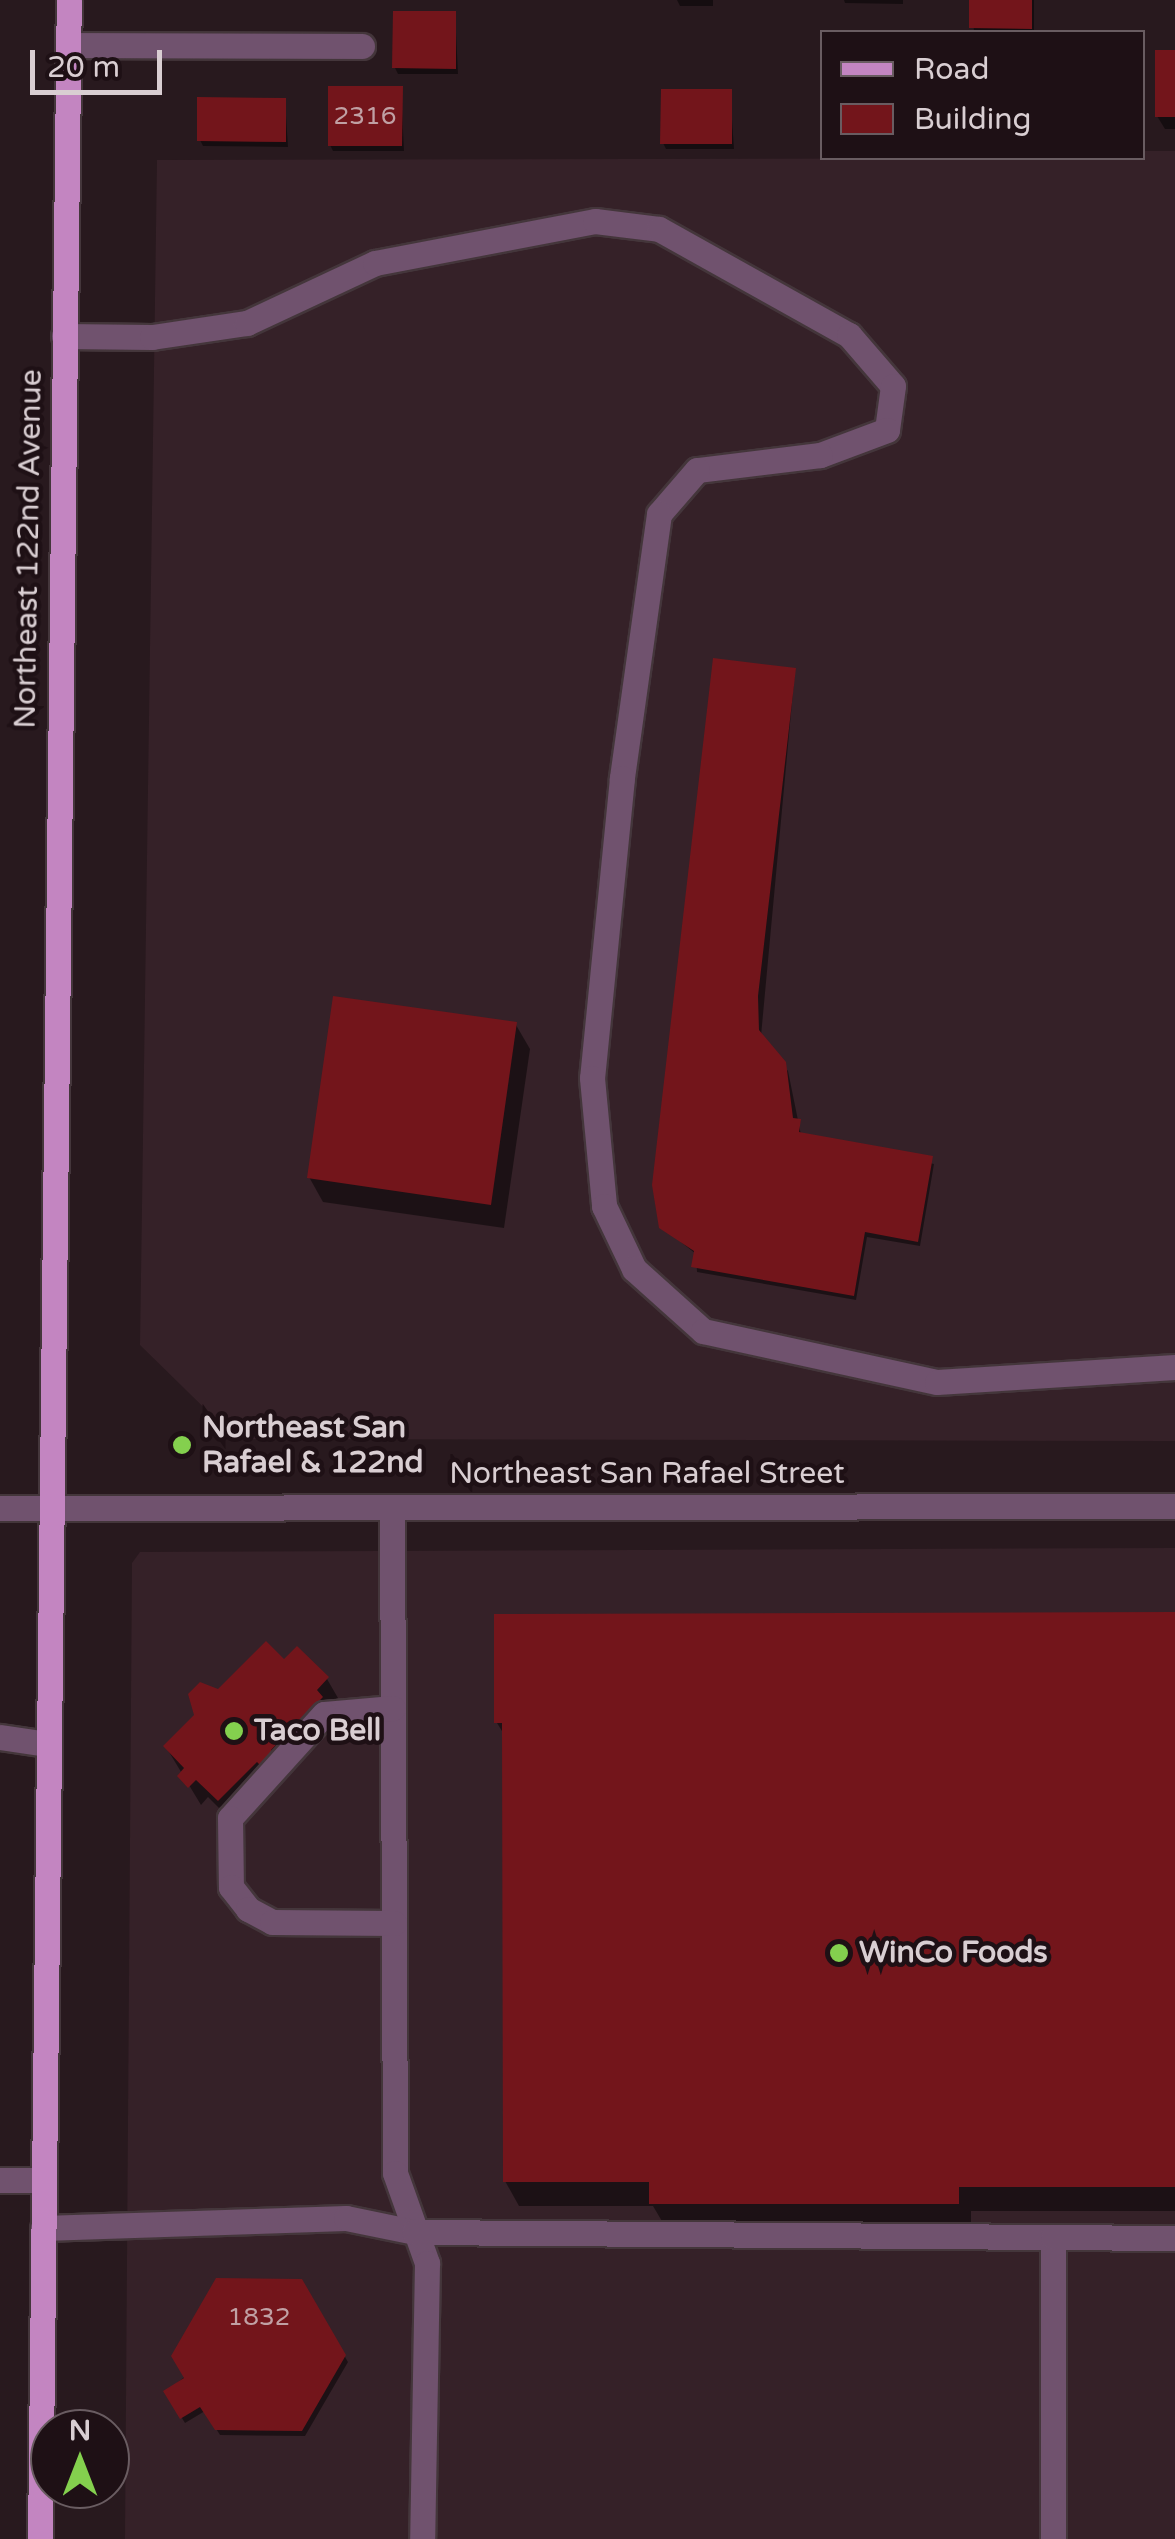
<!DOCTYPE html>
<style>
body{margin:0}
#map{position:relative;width:1175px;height:2539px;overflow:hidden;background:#28191e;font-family:"Varela Round",sans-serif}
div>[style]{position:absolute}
.built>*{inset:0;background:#352128}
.shadow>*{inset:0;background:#0007}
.building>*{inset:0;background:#73151b}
.roads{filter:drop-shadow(2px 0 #44363b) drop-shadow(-2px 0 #44363b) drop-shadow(0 2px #44363b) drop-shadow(0 -2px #44363b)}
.minor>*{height:25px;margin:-12.5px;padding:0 12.5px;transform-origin:12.5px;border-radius:12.5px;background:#70526e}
.major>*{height:25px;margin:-12.5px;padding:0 12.5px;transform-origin:12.5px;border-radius:12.5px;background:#c385c1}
.dots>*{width:28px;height:28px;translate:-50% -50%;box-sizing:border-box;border:5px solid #1e1015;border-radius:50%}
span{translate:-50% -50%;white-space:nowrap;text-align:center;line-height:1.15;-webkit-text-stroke:9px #1e1015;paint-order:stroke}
.number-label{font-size:25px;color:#c0a0a4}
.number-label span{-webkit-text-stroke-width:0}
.street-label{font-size:30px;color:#d9ced2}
.poi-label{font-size:30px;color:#d9ced2;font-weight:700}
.left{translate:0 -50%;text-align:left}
.legend{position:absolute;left:820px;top:30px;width:325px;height:130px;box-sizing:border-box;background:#1e1015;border:2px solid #695c61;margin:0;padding:12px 18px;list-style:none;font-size:30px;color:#d9ced2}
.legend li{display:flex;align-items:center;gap:20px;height:50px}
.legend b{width:50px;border:2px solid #695c61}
.north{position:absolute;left:30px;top:2409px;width:100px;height:100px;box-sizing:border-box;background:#1e1015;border:2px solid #695c61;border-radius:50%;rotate:0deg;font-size:28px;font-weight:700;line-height:40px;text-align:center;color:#d9ced2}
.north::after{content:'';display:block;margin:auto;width:35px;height:45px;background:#84d04e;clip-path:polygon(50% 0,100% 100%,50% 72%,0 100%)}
.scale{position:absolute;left:30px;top:50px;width:132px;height:45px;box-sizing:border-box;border:5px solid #d9ced2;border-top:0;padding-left:12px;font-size:30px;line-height:35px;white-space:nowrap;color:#d9ced2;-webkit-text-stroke:8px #1e1015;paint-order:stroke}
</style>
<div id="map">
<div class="built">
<div style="clip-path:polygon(1143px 151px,1175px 151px,1175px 1441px,236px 1439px,140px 1345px,157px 160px,1142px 158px)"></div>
<div style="clip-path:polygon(1175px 1548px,1175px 2539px,125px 2539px,132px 1563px,140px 1552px)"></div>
</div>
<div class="shadow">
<div style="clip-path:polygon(677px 0,713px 0,713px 6px,680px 6px)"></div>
<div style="clip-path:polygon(844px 0,903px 0,903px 4px,845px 3px)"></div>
<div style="clip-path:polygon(972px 0,1034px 0,1034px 32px,974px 32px)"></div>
<div style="clip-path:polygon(455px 13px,458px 74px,398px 74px,395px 68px)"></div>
<div style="clip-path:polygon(1175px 53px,1175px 129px,1165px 129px,1157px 116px)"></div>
<div style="clip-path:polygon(401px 89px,404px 151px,333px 151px,330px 145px)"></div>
<div style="clip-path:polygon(730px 92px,734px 149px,666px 149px,663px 143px)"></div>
<div style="clip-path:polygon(285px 101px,288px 147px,203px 146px,200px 140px)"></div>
<div style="clip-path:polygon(795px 670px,761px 1036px,788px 1071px,801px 1135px,934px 1164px,920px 1246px,867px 1237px,856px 1300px,697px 1272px,696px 1254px,662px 1227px)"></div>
<div style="clip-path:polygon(516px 1025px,530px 1049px,504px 1228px,323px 1202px,309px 1177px)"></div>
<div style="clip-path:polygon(1175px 1615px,1175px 2211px,971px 2211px,971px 2228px,666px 2228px,653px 2206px,519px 2206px,505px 2181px,505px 1736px,497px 1723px)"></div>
<div style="clip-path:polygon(284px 1662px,327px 1679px,338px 1698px,230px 1819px,208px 1797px,201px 1805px,166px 1747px,219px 1692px)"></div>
<div style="clip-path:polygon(301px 2282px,348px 2362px,305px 2436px,220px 2435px,205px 2411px,185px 2423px,166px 2392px)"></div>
</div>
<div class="building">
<div style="clip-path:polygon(969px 0,1032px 0,1032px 29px,969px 28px)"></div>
<div style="clip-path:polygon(393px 11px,456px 11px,456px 69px,392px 68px)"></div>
<div style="clip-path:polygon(1155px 50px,1175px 50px,1175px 117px,1155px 117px)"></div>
<div style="clip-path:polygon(328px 86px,403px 86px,402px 146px,328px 146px)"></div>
<div style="clip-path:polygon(661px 89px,732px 89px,732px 144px,660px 144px)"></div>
<div style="clip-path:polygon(197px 97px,286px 98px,286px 142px,197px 141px)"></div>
<div style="clip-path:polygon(713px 658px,796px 668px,758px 996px,759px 1030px,786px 1062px,793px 1118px,801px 1119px,799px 1132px,933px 1156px,918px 1242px,865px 1232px,854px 1296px,691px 1267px,694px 1251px,659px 1228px,652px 1185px)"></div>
<div style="clip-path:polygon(333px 996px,517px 1022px,491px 1205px,307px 1178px)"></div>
<div style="clip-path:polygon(1175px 1612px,1175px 2187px,959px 2187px,959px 2204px,649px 2204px,649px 2182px,503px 2182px,502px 1723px,494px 1723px,494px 1614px)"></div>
<div style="clip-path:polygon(266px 1641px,284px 1659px,297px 1646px,329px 1677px,317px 1690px,323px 1697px,271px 1750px,276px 1755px,263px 1768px,257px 1762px,218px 1801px,196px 1780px,188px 1788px,177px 1776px,184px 1768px,163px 1746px,194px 1715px,188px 1694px,200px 1682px,218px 1689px)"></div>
<div style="clip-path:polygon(216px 2278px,302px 2279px,346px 2355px,302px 2431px,215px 2430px,200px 2407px,180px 2419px,163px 2391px,184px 2378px,171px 2356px)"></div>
</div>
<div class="roads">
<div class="minor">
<div style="left:68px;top:45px;width:294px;rotate:0.2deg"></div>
<div style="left:64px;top:336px;width:88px;rotate:0.7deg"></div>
<div style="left:152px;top:337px;width:96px;rotate:-8.4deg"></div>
<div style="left:247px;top:323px;width:141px;rotate:-25.1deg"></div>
<div style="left:375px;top:263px;width:224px;rotate:-10.8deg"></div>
<div style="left:595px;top:221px;width:64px;rotate:7.1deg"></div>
<div style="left:659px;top:229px;width:218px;rotate:29.2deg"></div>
<div style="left:849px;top:335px;width:67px;rotate:49.2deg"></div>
<div style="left:893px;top:386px;width:44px;rotate:97.8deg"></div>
<div style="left:887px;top:430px;width:72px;rotate:159.5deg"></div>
<div style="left:820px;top:455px;width:124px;rotate:173deg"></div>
<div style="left:697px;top:470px;width:58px;rotate:130.8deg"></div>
<div style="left:659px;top:514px;width:267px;rotate:98deg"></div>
<div style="left:622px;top:778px;width:301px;rotate:95.7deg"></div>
<div style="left:592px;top:1078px;width:129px;rotate:84.6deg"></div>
<div style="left:604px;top:1206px;width:70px;rotate:64.5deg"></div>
<div style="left:634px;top:1269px;width:93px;rotate:41.9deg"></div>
<div style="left:703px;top:1331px;width:239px;rotate:12.3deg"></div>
<div style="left:937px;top:1382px;width:238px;rotate:-3.6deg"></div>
<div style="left:392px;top:1507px;width:666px;rotate:89.74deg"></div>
<div style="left:395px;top:2173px;width:96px;rotate:70.4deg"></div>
<div style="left:427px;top:2263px;width:276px;rotate:91deg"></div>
<div style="left:0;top:1508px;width:1175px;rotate:-0.1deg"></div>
<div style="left:393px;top:1708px;width:69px;rotate:175deg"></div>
<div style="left:324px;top:1714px;width:140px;rotate:132.1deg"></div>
<div style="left:230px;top:1818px;width:69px;rotate:89.2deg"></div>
<div style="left:231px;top:1887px;width:28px;rotate:52deg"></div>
<div style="left:248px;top:1909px;width:27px;rotate:28deg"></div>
<div style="left:272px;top:1922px;width:122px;rotate:0.5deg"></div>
<div style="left:0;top:1737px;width:48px;rotate:8.5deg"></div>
<div style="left:0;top:2180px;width:43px"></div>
<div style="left:43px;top:2228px;width:303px;rotate:-1.9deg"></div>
<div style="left:346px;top:2218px;width:69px;rotate:11.6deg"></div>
<div style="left:414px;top:2232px;width:639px;rotate:0.45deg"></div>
<div style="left:1053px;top:2237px;width:302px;rotate:90deg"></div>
<div style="left:1053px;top:2237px;width:122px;rotate:0.5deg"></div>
</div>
<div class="major">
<div style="left:40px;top:2539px;width:2539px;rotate:-89.35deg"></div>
</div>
</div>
<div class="dots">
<div style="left:182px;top:1445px;background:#84d04e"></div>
<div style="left:234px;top:1731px;background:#84d04e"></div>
<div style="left:839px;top:1953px;background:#84d04e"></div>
</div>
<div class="number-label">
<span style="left:365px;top:116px">2316</span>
<span style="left:259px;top:2317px">1832</span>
</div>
<div class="street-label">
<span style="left:29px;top:549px;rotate:-89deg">Northeast 122nd Avenue</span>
<span style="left:647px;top:1474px">Northeast San Rafael Street</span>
</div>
<div class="poi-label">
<span class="left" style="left:202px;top:1445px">Northeast San<br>Rafael &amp; 122nd</span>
<span class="left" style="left:254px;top:1731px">Taco Bell</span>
<span class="left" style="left:859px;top:1953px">WinCo Foods</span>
</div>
<ul class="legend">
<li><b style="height:12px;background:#c385c1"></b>Road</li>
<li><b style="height:28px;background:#73151b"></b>Building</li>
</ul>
<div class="north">N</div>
<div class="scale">20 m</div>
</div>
